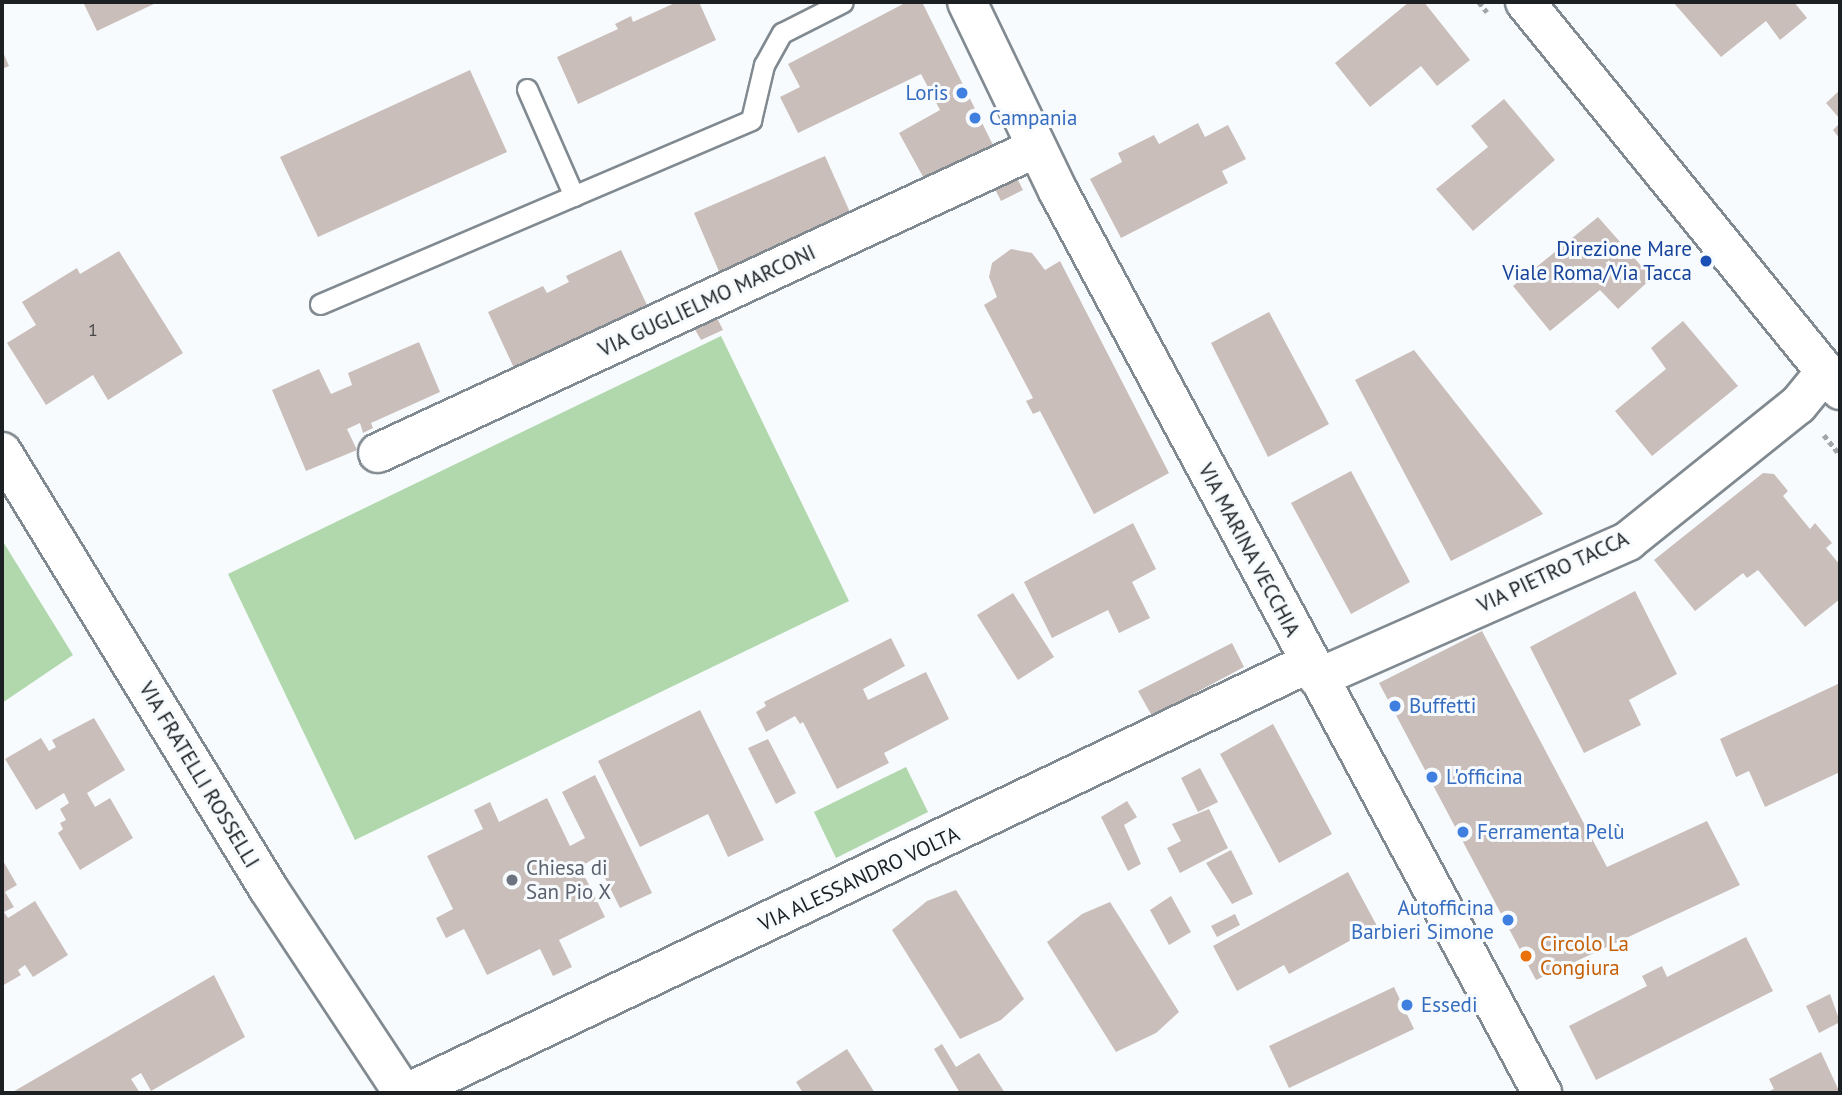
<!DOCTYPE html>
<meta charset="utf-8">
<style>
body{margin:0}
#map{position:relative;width:1842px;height:1095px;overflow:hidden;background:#f7fbfe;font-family:"PT Sans",sans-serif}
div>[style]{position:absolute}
.green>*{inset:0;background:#b1d8ac}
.building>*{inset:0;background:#cabebb}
.path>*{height:4.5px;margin-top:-2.25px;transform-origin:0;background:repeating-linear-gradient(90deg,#a2a6a8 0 5px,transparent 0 8.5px)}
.roads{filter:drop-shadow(2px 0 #818a90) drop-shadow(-2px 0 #818a90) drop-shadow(0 2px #818a90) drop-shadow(0 -2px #818a90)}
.lane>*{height:19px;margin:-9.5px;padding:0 9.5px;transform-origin:9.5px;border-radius:9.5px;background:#fff}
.street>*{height:38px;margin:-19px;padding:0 19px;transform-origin:19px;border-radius:19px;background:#fff}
.secondary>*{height:38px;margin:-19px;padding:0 19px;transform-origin:19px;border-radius:19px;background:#fff}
.dots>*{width:19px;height:19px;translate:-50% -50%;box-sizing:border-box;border:4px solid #f7fbfe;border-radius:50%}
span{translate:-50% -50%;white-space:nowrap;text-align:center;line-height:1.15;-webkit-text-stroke:6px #f7fbfe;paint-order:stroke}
.number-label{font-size:18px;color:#484848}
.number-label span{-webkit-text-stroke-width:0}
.shop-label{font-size:21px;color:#366cbe}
.right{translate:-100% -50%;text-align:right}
.left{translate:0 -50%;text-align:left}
.transit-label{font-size:21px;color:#164399}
.street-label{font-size:21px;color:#1c2022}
.worship-label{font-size:21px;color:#5b616d}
.food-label{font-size:21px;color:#c56008}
.frame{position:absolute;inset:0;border:4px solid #1c2022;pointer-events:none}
</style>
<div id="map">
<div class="green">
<div style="clip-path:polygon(721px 336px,849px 601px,355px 840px,228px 574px)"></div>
<div style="clip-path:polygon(2px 540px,73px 655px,2px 703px)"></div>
<div style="clip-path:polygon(906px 767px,928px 812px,836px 858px,814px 812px)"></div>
</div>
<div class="building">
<div style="clip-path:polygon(83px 2px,158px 2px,97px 31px)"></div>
<div style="clip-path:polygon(677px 2px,699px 2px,716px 40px,578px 104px,557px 57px,618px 29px,615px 24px,631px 16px,633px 22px)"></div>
<div style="clip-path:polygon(907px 2px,922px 2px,994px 147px,927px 184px,899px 133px,940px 110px,921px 74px,798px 133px,780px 97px,800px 87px,788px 64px)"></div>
<div style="clip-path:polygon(1409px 2px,1424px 2px,1470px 60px,1437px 86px,1421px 66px,1370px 107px,1335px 63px)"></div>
<div style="clip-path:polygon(1673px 2px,1794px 2px,1807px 18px,1780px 40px,1766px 21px,1721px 57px)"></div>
<div style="clip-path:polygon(2px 50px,9px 66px,2px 69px)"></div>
<div style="clip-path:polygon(470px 70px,507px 152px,318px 237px,280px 157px)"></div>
<div style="clip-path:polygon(1840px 90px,1840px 119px,1826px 103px)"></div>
<div style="clip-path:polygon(1504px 99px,1555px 160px,1473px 231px,1436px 189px,1488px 147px,1471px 126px)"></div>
<div style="clip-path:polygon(1198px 123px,1205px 137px,1228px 125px,1246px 159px,1222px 171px,1228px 183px,1121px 238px,1090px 179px,1122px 162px,1118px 153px,1154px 135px,1159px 144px)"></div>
<div style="clip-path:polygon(1840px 123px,1840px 139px,1833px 130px)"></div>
<div style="clip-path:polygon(825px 156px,853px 219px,721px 276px,694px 213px)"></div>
<div style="clip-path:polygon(1017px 178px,1023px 190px,1001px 201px,995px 189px)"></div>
<div style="clip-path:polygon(1598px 217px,1652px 278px,1618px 309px,1600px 290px,1550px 331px,1513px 286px)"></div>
<div style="clip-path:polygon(1011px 249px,1032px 253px,1045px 270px,1060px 261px,1169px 473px,1094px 514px,1040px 411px,1033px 414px,1026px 401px,1033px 398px,984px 305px,997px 297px,989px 277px,992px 263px)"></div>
<div style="clip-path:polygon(621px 250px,647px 305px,514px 368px,488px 312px,543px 286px,547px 293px,569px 282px,566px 276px)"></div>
<div style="clip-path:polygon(119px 251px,183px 353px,108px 400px,93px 375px,46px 405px,7px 343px,36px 325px,22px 302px,77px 268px,80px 274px)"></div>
<div style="clip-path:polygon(1269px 312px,1329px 424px,1268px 457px,1211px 343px)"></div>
<div style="clip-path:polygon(716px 316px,723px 330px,701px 340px,693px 326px)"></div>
<div style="clip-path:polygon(1683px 321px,1738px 386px,1652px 456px,1615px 411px,1666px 369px,1651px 348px)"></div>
<div style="clip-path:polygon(419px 342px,440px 392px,371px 423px,373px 428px,363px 433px,360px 423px,347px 429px,357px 450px,306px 471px,272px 390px,319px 369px,331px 394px,352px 385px,348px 373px)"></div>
<div style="clip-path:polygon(1414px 350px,1543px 514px,1451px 561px,1355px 380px)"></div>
<div style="clip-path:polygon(1351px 471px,1410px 582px,1351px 614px,1291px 503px)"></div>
<div style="clip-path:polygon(1763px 473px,1774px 474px,1788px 491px,1783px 496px,1810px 529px,1815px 523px,1832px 543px,1826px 548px,1840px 565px,1840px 599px,1805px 627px,1758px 570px,1747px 578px,1743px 573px,1695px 611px,1654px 560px)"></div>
<div style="clip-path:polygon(1133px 523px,1156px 569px,1132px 582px,1150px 618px,1119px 633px,1108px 610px,1052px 638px,1024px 582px)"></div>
<div style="clip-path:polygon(1635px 591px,1677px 674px,1629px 700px,1641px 725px,1584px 753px,1530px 647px)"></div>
<div style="clip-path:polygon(1013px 593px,1054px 657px,1018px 680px,977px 615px)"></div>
<div style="clip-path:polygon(1482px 631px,1607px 867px,1707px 821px,1740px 885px,1536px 980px,1379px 683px)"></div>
<div style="clip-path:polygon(891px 638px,905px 666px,863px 689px,868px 700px,926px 672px,949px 719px,884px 753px,889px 763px,837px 789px,803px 722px,800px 724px,795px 716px,766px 732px,756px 712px,766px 706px,764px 702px)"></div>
<div style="clip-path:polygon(1232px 643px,1244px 667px,1152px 716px,1138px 691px)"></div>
<div style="clip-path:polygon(1840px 683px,1840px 772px,1765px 807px,1749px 771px,1736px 777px,1720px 739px)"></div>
<div style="clip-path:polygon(700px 710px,764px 840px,728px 857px,708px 814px,640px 847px,598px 761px)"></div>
<div style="clip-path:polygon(94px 718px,125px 770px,87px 793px,95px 807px,110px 798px,133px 838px,80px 870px,58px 833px,63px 829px,60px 823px,66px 820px,60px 809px,69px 803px,64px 793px,36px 810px,5px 759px,41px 738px,49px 751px,56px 747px,52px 740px)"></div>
<div style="clip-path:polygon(1273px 724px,1332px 834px,1279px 863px,1220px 754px)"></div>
<div style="clip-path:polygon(768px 739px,796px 793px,776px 804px,748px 748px)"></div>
<div style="clip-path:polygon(1200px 768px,1218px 802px,1198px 812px,1181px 778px)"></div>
<div style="clip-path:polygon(595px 775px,652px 893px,620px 908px,595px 858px,580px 867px,605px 917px,559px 940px,572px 967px,553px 976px,540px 949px,487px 975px,464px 929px,446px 938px,436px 918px,453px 909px,427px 856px,483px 829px,474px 810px,490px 802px,499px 822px,547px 798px,570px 846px,585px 838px,562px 792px)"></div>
<div style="clip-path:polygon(1127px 801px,1137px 817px,1124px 825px,1141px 864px,1128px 871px,1101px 817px)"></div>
<div style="clip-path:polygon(1209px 809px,1228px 848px,1180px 873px,1167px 848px,1181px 841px,1172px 824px)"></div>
<div style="clip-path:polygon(1231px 850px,1253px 894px,1232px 904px,1206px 863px)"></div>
<div style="clip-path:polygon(2px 859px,17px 885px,5px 892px,14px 907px,4px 912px,8px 918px,35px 901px,68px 955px,33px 977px,25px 965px,18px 970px,21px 975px,2px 986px)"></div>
<div style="clip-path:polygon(1348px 872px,1377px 926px,1289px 974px,1284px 965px,1237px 991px,1213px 946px)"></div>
<div style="clip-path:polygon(956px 890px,1024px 999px,1001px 1020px,960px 1039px,892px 930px,927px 901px)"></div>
<div style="clip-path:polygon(1171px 896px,1191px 932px,1169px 945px,1150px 910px)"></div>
<div style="clip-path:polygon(1110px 902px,1179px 1012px,1156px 1033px,1116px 1052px,1047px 942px,1082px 914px)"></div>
<div style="clip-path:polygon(1235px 914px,1240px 925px,1217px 937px,1211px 926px)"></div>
<div style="clip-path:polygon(1746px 937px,1773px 991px,1596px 1080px,1569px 1026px,1647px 986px,1642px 976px,1662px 966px,1667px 977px)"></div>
<div style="clip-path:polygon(214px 975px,245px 1037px,151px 1091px,141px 1073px,131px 1079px,140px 1093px,11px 1093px)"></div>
<div style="clip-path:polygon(1394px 987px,1414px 1029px,1289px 1088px,1269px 1046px)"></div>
<div style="clip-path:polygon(1830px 994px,1840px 1022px,1819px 1033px,1806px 1006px)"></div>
<div style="clip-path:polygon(942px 1044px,956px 1067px,979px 1053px,1005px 1093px,960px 1093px,934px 1049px)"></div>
<div style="clip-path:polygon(847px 1049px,875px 1093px,803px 1093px,796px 1082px)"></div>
<div style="clip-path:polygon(1821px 1052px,1840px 1093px,1765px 1093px,1774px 1089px,1769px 1079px)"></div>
</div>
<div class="path">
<div style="left:1479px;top:2px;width:13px;rotate:51deg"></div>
<div style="left:1824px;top:435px;width:26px;rotate:51deg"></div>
</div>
<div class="roads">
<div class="lane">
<div style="left:527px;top:89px;width:117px;rotate:66.3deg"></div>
<div style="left:320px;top:304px;width:469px;rotate:-23.1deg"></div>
<div style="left:751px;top:120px;width:57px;rotate:-76.7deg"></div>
<div style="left:764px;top:65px;width:37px;rotate:-61deg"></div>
<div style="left:782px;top:33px;width:68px;rotate:-26.9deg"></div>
</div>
<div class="street">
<div style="left:2px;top:452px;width:511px;rotate:58.61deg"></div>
<div style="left:268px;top:888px;width:245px;rotate:56.6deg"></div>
<div style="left:378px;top:453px;width:725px;rotate:-24.87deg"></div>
<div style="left:407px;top:1093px;width:999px;rotate:-25.49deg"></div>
</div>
<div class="secondary">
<div style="left:967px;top:2px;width:210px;rotate:64.3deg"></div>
<div style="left:1058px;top:191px;width:1024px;rotate:61.78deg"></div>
<div style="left:1525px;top:2px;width:500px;rotate:50.9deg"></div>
<div style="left:1318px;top:678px;width:339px;rotate:-23.8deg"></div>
<div style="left:1628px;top:541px;width:218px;rotate:-38.7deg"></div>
<div style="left:1798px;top:405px;width:43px;rotate:-50.7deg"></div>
</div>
</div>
<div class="dots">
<div style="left:962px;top:93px;background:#3f7fe0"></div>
<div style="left:975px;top:118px;background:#3f7fe0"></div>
<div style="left:1706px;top:261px;background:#1a4fb4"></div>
<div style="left:1395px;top:706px;background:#3f7fe0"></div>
<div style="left:1432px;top:777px;background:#3f7fe0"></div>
<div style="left:1463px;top:832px;background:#3f7fe0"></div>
<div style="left:512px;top:880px;background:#6b7280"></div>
<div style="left:1508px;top:920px;background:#3f7fe0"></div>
<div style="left:1526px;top:956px;background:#e8710a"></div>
<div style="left:1407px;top:1005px;background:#3f7fe0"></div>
</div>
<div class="number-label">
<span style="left:93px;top:330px">1</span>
</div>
<div class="shop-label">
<span class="right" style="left:948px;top:93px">Loris</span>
<span class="left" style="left:989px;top:118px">Campania</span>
<span class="left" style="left:1409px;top:706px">Buffetti</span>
<span class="left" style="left:1446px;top:777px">L'officina</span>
<span class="left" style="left:1477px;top:832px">Ferramenta Pelù</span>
<span class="right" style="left:1494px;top:920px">Autofficina<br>Barbieri Simone</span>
<span class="left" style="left:1421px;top:1005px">Essedi</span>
</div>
<div class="transit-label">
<span class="right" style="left:1692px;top:261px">Direzione Mare<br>Viale Roma/Via Tacca</span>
</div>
<div class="street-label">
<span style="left:707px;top:301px;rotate:-25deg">VIA GUGLIELMO MARCONI</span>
<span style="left:1249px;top:550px;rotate:62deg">VIA MARINA VECCHIA</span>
<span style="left:1553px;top:572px;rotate:-25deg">VIA PIETRO TACCA</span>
<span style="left:199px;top:775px;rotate:59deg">VIA FRATELLI ROSSELLI</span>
<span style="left:859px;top:879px;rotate:-25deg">VIA ALESSANDRO VOLTA</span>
</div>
<div class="worship-label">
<span class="left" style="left:526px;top:880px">Chiesa di<br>San Pio X</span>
</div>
<div class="food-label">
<span class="left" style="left:1540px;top:956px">Circolo La<br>Congiura</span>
</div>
<div class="frame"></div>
</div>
